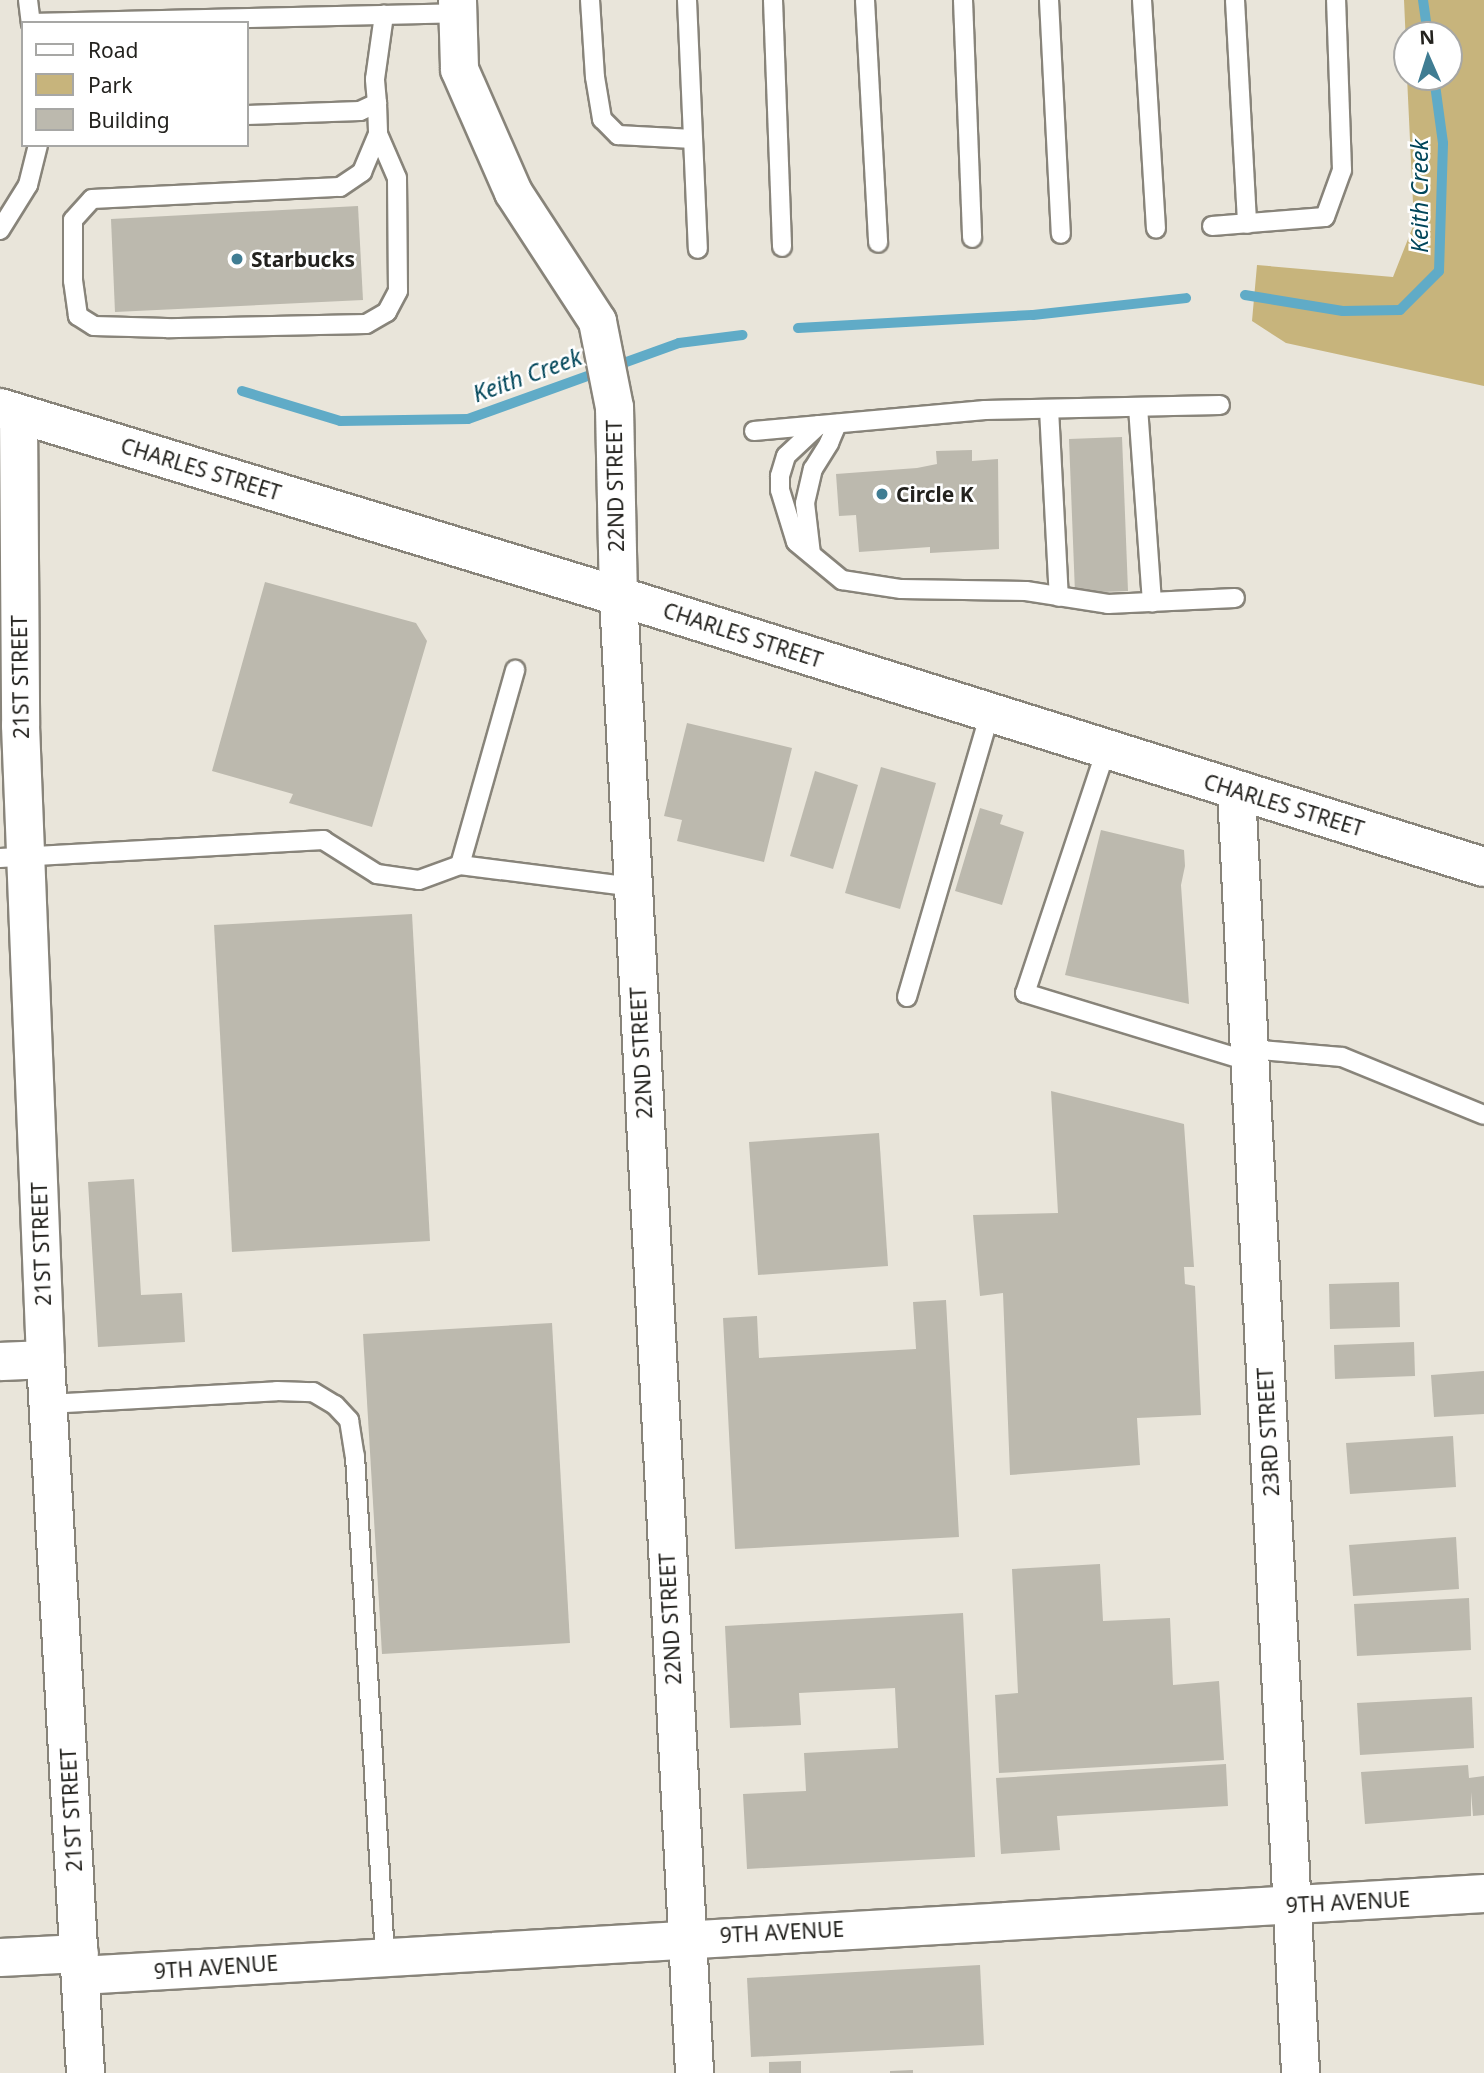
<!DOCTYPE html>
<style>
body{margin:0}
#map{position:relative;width:1484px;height:2073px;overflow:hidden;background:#e9e5da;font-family:"Noto Sans",sans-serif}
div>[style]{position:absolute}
.green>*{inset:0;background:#c7b47c}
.stream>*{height:10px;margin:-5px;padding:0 5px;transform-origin:5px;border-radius:5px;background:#60abc7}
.building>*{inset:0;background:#bcb9ae}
.roads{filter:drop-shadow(2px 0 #88847a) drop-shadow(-2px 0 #88847a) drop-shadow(0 2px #88847a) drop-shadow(0 -2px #88847a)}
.service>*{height:18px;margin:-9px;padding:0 9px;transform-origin:9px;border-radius:9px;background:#fff}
.minor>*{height:37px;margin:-18.5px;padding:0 18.5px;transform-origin:18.5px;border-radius:18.5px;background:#fff}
.secondary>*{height:38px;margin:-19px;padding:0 19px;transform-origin:19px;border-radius:19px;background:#fff}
.dots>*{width:19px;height:19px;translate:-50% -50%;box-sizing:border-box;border:4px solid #fff;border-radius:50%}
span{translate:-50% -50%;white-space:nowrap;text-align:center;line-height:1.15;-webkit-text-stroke:5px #fff;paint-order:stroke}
.poi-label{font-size:21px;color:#23221e;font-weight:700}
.left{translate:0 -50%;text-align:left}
.street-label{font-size:21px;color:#23221e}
.water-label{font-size:23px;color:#01465a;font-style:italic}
.legend{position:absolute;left:21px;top:21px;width:228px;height:126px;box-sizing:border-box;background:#fff;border:2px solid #a7a7a5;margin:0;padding:9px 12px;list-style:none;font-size:21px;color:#23221e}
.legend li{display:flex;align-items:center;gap:14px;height:35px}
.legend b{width:35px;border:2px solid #a7a7a5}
.north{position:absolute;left:1393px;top:21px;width:70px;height:70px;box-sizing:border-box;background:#fff;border:2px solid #a7a7a5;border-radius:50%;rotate:357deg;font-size:19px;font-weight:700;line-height:28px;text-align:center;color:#23221e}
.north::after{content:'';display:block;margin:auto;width:24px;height:32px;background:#407d93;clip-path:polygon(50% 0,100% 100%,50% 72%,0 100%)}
</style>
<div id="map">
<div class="green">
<div style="clip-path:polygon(1404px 0,1484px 0,1484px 386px,1286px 343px,1252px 321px,1257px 265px,1393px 277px,1414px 224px,1407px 77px,1449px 77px,1449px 35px,1407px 35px,1407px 67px)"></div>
</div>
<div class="stream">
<div style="left:1423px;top:0;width:35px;rotate:82deg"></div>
<div style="left:1245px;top:295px;width:99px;rotate:9.3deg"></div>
<div style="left:1343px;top:311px;width:57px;rotate:-1deg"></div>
<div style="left:1400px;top:310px;width:55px;rotate:-45deg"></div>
<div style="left:1439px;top:271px;width:128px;rotate:-88.2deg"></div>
<div style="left:1443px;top:143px;width:67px;rotate:-97.8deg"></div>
<div style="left:798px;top:328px;width:235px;rotate:-3.2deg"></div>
<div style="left:1033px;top:315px;width:154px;rotate:-6.3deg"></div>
<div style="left:242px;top:391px;width:102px;rotate:17deg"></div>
<div style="left:340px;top:421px;width:128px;rotate:-0.9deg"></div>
<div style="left:468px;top:419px;width:224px;rotate:-19.8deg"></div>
<div style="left:679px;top:343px;width:64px;rotate:-7.2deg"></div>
</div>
<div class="building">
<div style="clip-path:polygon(358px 206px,363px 300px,115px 312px,111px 219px)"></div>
<div style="clip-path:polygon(1122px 437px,1128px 591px,1075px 593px,1069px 439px)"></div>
<div style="clip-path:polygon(972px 450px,972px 461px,998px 459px,999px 549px,930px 553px,930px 547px,859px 552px,856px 515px,839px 516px,836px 474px,917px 468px,937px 464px,936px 451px)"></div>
<div style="clip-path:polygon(265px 582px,416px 623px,427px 641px,372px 827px,289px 803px,293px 794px,212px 771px)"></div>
<div style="clip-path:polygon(687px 723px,792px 748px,764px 862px,677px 841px,682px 820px,664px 816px)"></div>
<div style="clip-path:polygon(881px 767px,936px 783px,900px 909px,845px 893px)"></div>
<div style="clip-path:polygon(815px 771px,858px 785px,833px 869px,790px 856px)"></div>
<div style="clip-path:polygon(980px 808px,1003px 815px,1000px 824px,1024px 832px,1002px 905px,955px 891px)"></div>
<div style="clip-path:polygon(1101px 830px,1184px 850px,1185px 866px,1181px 885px,1189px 1004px,1065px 975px)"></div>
<div style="clip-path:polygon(412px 914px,430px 1241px,232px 1252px,214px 925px)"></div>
<div style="clip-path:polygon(1051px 1091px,1184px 1124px,1194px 1267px,1184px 1267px,1185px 1284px,1195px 1286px,1201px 1415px,1137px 1418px,1140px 1465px,1010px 1475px,1003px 1293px,980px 1296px,973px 1215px,1058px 1213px)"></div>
<div style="clip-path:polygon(879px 1133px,888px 1266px,758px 1275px,749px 1142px)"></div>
<div style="clip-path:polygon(134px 1179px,141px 1295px,182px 1293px,185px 1342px,98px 1347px,88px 1182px)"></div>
<div style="clip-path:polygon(1399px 1282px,1400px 1327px,1330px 1329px,1329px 1284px)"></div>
<div style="clip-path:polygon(946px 1300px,959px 1537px,735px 1549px,723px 1318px,757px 1316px,759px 1358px,916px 1349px,913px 1302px)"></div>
<div style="clip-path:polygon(552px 1323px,570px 1643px,382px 1654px,363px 1334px)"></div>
<div style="clip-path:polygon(1414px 1342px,1415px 1376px,1335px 1379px,1334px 1345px)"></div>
<div style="clip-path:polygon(1484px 1371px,1484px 1414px,1434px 1417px,1431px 1375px)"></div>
<div style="clip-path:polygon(1453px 1436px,1456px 1487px,1350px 1494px,1346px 1443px)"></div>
<div style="clip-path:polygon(1456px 1537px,1459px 1589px,1353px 1596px,1349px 1545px)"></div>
<div style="clip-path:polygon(1100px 1564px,1103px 1621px,1170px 1618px,1173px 1685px,1219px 1681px,1224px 1760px,999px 1773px,995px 1695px,1018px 1693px,1012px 1569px)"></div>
<div style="clip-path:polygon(1469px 1598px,1471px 1650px,1357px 1656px,1354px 1604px)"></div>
<div style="clip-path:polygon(963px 1613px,975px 1857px,747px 1869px,743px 1794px,806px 1791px,804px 1753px,898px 1748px,895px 1688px,799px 1693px,801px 1725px,730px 1728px,725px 1626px)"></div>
<div style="clip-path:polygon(1472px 1697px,1474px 1748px,1360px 1755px,1357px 1703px)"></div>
<div style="clip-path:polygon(1226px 1764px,1228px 1806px,1057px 1816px,1060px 1850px,1001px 1854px,996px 1778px)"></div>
<div style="clip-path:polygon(1468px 1765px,1469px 1778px,1484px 1776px,1484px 1815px,1473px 1816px,1471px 1792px,1471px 1816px,1365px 1824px,1361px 1772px)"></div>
<div style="clip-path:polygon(980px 1965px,984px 2045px,751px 2057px,747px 1978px)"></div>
<div style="clip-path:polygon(801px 2061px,801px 2073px,769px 2073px,769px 2062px)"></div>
<div style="clip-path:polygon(913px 2070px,913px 2073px,890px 2073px,890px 2071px)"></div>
</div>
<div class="roads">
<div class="service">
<div style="left:28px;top:0;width:23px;rotate:83deg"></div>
<div style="left:31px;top:23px;width:426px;rotate:-1.3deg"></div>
<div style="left:590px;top:0;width:77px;rotate:86.3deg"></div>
<div style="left:595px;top:77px;width:43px;rotate:80.5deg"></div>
<div style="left:602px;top:119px;width:23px;rotate:45deg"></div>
<div style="left:618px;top:135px;width:75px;rotate:3.1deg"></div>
<div style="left:687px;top:0;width:249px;rotate:87.5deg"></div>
<div style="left:773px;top:0;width:247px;rotate:87.9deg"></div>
<div style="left:865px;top:0;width:243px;rotate:86.9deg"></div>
<div style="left:963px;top:0;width:238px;rotate:87.8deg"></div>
<div style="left:1049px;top:0;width:234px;rotate:87.1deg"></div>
<div style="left:1142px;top:0;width:229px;rotate:86.5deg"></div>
<div style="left:1235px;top:0;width:224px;rotate:86.9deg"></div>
<div style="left:377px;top:103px;width:31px;rotate:88deg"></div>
<div style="left:378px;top:134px;width:48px;rotate:66.6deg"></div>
<div style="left:397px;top:178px;width:113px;rotate:89.5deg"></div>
<div style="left:398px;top:291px;width:24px;rotate:118deg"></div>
<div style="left:387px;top:312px;width:24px;rotate:150deg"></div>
<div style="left:366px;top:324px;width:199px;rotate:178.8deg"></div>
<div style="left:167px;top:328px;width:73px;rotate:-178.4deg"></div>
<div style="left:94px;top:326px;width:19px;rotate:-148deg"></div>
<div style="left:78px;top:316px;width:35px;rotate:-98deg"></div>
<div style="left:73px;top:281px;width:61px;rotate:-90deg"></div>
<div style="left:73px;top:220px;width:28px;rotate:-48deg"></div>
<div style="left:92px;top:199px;width:248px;rotate:-2.8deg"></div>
<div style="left:340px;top:187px;width:27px;rotate:-34deg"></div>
<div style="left:362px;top:172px;width:41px;rotate:-67.2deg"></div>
<div style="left:247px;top:115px;width:113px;rotate:-2deg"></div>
<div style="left:360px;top:111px;width:19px;rotate:-25deg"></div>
<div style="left:377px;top:103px;width:24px;rotate:-95deg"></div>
<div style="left:375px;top:79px;width:65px;rotate:-82deg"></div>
<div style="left:1212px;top:226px;width:113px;rotate:-4.6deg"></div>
<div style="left:1325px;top:217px;width:50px;rotate:-70.1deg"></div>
<div style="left:1342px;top:170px;width:170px;rotate:-92deg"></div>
<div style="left:0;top:230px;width:53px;rotate:-58.1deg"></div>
<div style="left:28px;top:185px;width:41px;rotate:-76deg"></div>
<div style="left:1138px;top:407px;width:196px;rotate:85.9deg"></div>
<div style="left:1049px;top:409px;width:188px;rotate:87deg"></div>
<div style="left:819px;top:425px;width:45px;rotate:136.8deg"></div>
<div style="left:786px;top:456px;width:21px;rotate:107deg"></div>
<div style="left:780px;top:476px;width:14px;rotate:90deg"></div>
<div style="left:780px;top:490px;width:54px;rotate:72.9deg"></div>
<div style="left:796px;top:542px;width:60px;rotate:39.6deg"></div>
<div style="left:842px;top:580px;width:60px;rotate:8.7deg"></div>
<div style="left:901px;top:589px;width:125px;rotate:0.9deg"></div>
<div style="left:1026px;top:591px;width:83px;rotate:9deg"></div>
<div style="left:1108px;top:604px;width:127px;rotate:-2.7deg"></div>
<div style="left:754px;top:431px;width:232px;rotate:-5.2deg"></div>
<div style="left:985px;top:410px;width:235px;rotate:-1.2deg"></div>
<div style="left:811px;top:554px;width:51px;rotate:-96.7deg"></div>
<div style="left:805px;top:503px;width:35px;rotate:-77deg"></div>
<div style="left:813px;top:469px;width:31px;rotate:-58deg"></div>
<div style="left:829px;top:443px;width:21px;rotate:-67deg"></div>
<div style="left:1106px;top:750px;width:256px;rotate:108.4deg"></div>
<div style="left:1025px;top:993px;width:235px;rotate:17deg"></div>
<div style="left:0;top:858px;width:324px;rotate:-3.2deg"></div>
<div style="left:323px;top:840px;width:64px;rotate:32.2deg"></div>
<div style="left:377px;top:874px;width:42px;rotate:8.1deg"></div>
<div style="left:419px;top:880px;width:44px;rotate:-20.1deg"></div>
<div style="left:460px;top:865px;width:174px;rotate:7.2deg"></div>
<div style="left:460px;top:865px;width:203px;rotate:-74.2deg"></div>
<div style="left:907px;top:997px;width:296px;rotate:-73.7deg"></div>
<div style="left:1249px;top:1049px;width:93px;rotate:4.9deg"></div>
<div style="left:1342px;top:1057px;width:153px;rotate:22.2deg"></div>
<div style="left:48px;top:1404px;width:229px;rotate:-3.2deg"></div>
<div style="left:277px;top:1391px;width:36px;rotate:2deg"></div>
<div style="left:313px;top:1392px;width:26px;rotate:31deg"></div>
<div style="left:335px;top:1405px;width:21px;rotate:47deg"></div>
<div style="left:349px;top:1420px;width:36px;rotate:81deg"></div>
<div style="left:355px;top:1456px;width:501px;rotate:86.57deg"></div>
</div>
<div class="minor">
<div style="left:457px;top:0;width:69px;rotate:88.3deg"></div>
<div style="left:459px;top:69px;width:134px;rotate:66.3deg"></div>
<div style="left:513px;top:192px;width:154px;rotate:56.9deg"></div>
<div style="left:597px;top:321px;width:88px;rotate:78.8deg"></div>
<div style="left:614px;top:407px;width:189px;rotate:88.8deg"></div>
<div style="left:618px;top:596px;width:1479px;rotate:87.05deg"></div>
<div style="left:18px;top:414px;width:311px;rotate:89.6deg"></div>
<div style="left:20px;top:725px;width:634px;rotate:87.74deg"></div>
<div style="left:45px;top:1359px;width:715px;rotate:86.79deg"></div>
<div style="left:1236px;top:791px;width:1284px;rotate:87.14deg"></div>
<div style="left:0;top:1361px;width:45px;rotate:-2.5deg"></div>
<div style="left:0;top:1957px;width:79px;rotate:-2.9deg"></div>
<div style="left:80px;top:1975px;width:1406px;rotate:-3.34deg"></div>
</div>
<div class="secondary">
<div style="left:0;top:408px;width:646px;rotate:16.92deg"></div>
<div style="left:618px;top:596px;width:907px;rotate:17.38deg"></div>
</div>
</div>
<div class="dots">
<div style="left:237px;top:259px;background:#407d93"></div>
<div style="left:882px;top:494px;background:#407d93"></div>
</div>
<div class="poi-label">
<span class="left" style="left:251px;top:259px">Starbucks</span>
<span class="left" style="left:896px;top:494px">Circle K</span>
</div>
<div class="street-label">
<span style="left:201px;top:469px;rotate:17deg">CHARLES STREET</span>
<span style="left:615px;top:486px;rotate:-91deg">22ND STREET</span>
<span style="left:743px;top:635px;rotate:18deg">CHARLES STREET</span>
<span style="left:20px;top:677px;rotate:-91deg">21ST STREET</span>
<span style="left:1284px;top:805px;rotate:17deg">CHARLES STREET</span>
<span style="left:641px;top:1053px;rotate:-93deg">22ND STREET</span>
<span style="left:41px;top:1244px;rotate:-92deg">21ST STREET</span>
<span style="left:1268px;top:1432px;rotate:-93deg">23RD STREET</span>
<span style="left:670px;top:1619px;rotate:-93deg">22ND STREET</span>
<span style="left:71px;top:1810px;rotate:-93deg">21ST STREET</span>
<span style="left:1348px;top:1902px;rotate:-3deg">9TH AVENUE</span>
<span style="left:782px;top:1932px;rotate:-3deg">9TH AVENUE</span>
<span style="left:216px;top:1967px;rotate:-4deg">9TH AVENUE</span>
</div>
<div class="water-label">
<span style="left:1419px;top:196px;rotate:-90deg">Keith Creek</span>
<span style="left:527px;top:375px;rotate:-20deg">Keith Creek</span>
</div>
<ul class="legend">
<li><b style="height:9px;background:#fff"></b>Road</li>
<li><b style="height:19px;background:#c7b47c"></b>Park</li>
<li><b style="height:19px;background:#bcb9ae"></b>Building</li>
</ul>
<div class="north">N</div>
</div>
